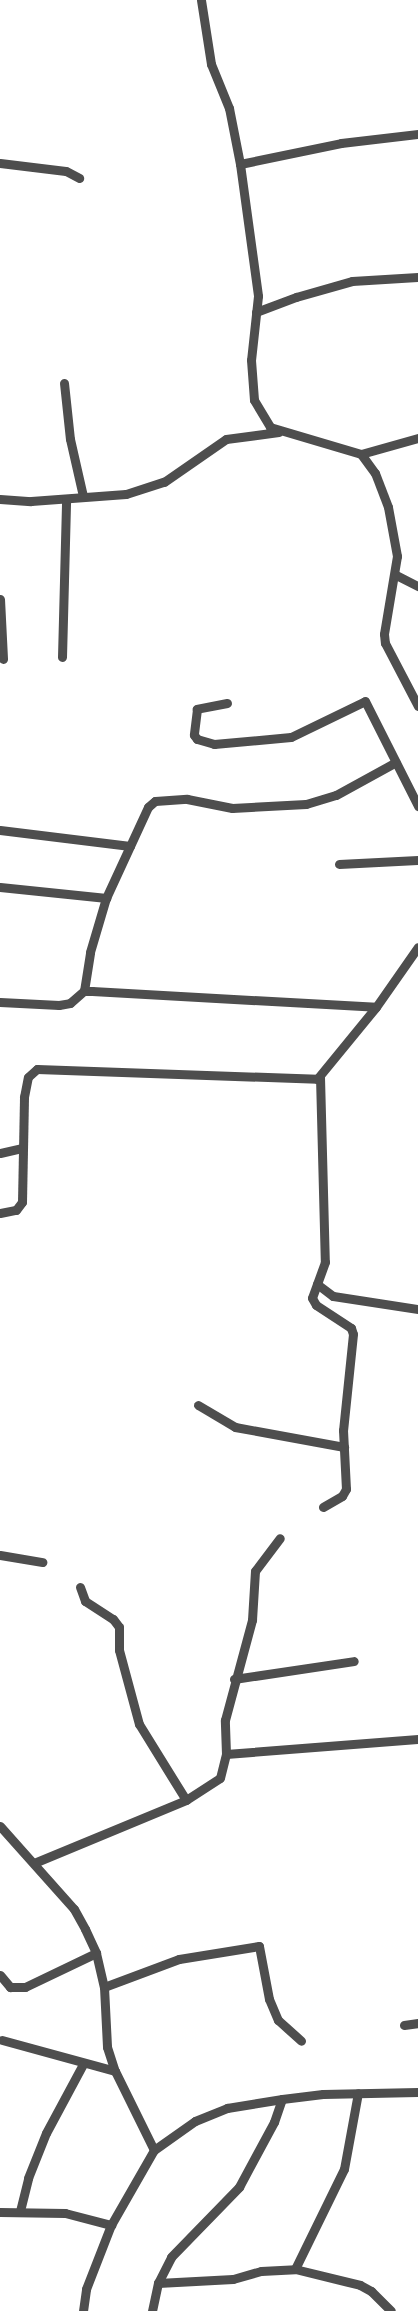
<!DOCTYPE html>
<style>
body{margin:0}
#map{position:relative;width:418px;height:2311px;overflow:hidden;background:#fff;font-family:"Public Sans",sans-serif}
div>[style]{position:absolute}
.minor>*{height:9px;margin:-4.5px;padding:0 4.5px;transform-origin:4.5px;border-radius:4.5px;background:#4e4e4e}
span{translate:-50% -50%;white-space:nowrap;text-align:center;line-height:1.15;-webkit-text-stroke:4px #fff;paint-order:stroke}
</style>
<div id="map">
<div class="minor">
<div style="left:201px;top:0;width:65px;rotate:81.1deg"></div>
<div style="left:211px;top:64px;width:48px;rotate:67.8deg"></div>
<div style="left:229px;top:108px;width:57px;rotate:78.9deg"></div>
<div style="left:240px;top:164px;width:133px;rotate:82.2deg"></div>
<div style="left:258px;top:296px;width:64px;rotate:96.2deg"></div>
<div style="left:251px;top:360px;width:40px;rotate:85.7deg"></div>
<div style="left:254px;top:400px;width:31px;rotate:59deg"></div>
<div style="left:270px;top:427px;width:95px;rotate:16.5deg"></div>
<div style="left:361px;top:454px;width:24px;rotate:54deg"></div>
<div style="left:375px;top:473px;width:36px;rotate:69deg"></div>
<div style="left:388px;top:507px;width:50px;rotate:79.6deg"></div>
<div style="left:397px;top:556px;width:79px;rotate:99.5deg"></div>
<div style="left:384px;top:634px;width:9px;rotate:84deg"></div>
<div style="left:385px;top:643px;width:71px;rotate:62.4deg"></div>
<div style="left:0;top:163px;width:66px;rotate:6.9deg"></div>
<div style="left:66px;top:171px;width:15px;rotate:28deg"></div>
<div style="left:240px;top:164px;width:103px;rotate:-11.7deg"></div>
<div style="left:341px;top:143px;width:78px;rotate:-6.7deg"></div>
<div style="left:256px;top:312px;width:43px;rotate:-20.6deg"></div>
<div style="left:296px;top:297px;width:58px;rotate:-15.9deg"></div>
<div style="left:352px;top:281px;width:66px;rotate:-3.5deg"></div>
<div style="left:64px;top:383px;width:56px;rotate:83.9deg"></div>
<div style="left:70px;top:439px;width:58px;rotate:77.2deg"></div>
<div style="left:361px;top:454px;width:59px;rotate:-15.7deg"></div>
<div style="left:0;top:499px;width:31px;rotate:4deg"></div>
<div style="left:31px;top:501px;width:95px;rotate:-4.2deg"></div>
<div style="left:126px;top:494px;width:40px;rotate:-18deg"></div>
<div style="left:164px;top:482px;width:75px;rotate:-34.7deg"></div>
<div style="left:226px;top:439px;width:53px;rotate:-7.5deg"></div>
<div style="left:396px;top:575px;width:25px;rotate:27deg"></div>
<div style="left:0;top:599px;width:60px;rotate:87.1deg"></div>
<div style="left:62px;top:657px;width:158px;rotate:-88.5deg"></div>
<div style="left:227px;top:703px;width:31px;rotate:169deg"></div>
<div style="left:197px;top:709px;width:26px;rotate:97deg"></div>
<div style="left:194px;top:735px;width:5px;rotate:53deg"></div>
<div style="left:197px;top:739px;width:18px;rotate:16deg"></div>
<div style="left:214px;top:744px;width:77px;rotate:-5.2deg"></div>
<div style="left:291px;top:737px;width:82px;rotate:-25.9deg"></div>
<div style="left:365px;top:701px;width:118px;rotate:63.2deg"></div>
<div style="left:0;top:830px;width:131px;rotate:7deg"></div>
<div style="left:339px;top:864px;width:79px;rotate:-2.9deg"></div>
<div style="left:0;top:887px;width:107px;rotate:5.9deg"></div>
<div style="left:84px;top:991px;width:39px;rotate:-81deg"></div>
<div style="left:90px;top:952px;width:56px;rotate:-73.5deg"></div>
<div style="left:106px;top:898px;width:100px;rotate:-65.2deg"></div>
<div style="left:148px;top:807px;width:9px;rotate:-41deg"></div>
<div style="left:155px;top:801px;width:32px;rotate:-4deg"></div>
<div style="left:187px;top:799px;width:46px;rotate:11.3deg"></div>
<div style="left:232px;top:808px;width:74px;rotate:-3.1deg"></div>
<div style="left:306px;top:804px;width:31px;rotate:-17deg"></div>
<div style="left:336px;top:795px;width:68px;rotate:-28.8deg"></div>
<div style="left:0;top:1002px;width:59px;rotate:2.9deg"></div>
<div style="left:59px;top:1005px;width:11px;rotate:-10deg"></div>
<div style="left:70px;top:1003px;width:18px;rotate:-41deg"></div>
<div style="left:84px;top:991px;width:8px"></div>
<div style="left:92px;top:991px;width:284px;rotate:3.2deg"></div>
<div style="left:320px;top:1077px;width:185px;rotate:88.5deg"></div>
<div style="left:325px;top:1262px;width:38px;rotate:110deg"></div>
<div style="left:312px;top:1298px;width:8px;rotate:60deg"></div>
<div style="left:316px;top:1305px;width:42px;rotate:33.3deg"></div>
<div style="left:351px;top:1328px;width:6px;rotate:72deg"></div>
<div style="left:353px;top:1334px;width:97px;rotate:95.9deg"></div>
<div style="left:343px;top:1430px;width:59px;rotate:87.1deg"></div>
<div style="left:346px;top:1489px;width:8px;rotate:120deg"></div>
<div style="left:342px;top:1496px;width:22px;rotate:150deg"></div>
<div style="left:0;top:1153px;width:22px;rotate:-13deg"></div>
<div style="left:0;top:1213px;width:16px;rotate:-11deg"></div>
<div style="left:16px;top:1210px;width:10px;rotate:-53deg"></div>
<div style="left:22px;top:1202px;width:105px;rotate:-88.9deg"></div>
<div style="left:24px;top:1097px;width:20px;rotate:-79deg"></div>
<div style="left:28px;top:1077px;width:12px;rotate:-42deg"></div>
<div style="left:37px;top:1069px;width:280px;rotate:2deg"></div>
<div style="left:317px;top:1079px;width:93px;rotate:-50.7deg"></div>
<div style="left:376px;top:1007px;width:73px;rotate:-55deg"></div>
<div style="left:317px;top:1284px;width:20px;rotate:37deg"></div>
<div style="left:333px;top:1296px;width:86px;rotate:8.7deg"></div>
<div style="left:198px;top:1405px;width:43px;rotate:30.7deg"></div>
<div style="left:235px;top:1427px;width:111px;rotate:10.4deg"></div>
<div style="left:0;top:1555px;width:43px;rotate:9.5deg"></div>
<div style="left:80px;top:1587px;width:15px;rotate:70deg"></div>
<div style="left:85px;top:1601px;width:33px;rotate:33deg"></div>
<div style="left:113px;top:1619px;width:10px;rotate:53deg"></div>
<div style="left:119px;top:1627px;width:23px;rotate:90deg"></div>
<div style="left:119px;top:1650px;width:77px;rotate:74.9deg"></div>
<div style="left:139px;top:1724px;width:89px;rotate:58.3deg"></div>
<div style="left:234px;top:1679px;width:121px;rotate:-8.5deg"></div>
<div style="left:226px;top:1754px;width:193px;rotate:-4.5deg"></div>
<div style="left:0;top:1826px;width:111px;rotate:48.3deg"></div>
<div style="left:74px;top:1909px;width:23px;rotate:61deg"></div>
<div style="left:85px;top:1929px;width:26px;rotate:65deg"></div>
<div style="left:96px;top:1953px;width:35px;rotate:77deg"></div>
<div style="left:104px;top:1987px;width:60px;rotate:87.1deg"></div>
<div style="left:107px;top:2047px;width:25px;rotate:72deg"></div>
<div style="left:115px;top:2071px;width:88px;rotate:63.7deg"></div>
<div style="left:34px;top:1863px;width:165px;rotate:-22.5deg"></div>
<div style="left:186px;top:1800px;width:40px;rotate:-32.9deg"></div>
<div style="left:220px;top:1778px;width:25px;rotate:-76deg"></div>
<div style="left:226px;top:1754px;width:34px;rotate:-92deg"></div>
<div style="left:225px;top:1720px;width:104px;rotate:-74.9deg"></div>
<div style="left:252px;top:1620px;width:49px;rotate:-86.5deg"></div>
<div style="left:255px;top:1571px;width:41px;rotate:-52.9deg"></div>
<div style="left:0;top:1975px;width:16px;rotate:50deg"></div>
<div style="left:10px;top:1987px;width:15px"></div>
<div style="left:25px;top:1987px;width:79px;rotate:-25.6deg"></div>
<div style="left:104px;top:1987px;width:80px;rotate:-20.5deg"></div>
<div style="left:179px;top:1959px;width:81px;rotate:-9.2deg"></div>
<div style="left:259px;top:1946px;width:54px;rotate:79.3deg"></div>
<div style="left:269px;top:1999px;width:23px;rotate:67deg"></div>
<div style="left:278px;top:2020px;width:31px;rotate:42deg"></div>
<div style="left:404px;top:2025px;width:14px;rotate:-8deg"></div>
<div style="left:2px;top:2040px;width:117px;rotate:15.3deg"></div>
<div style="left:20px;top:2211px;width:34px;rotate:-76deg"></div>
<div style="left:28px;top:2178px;width:48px;rotate:-68.2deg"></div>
<div style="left:46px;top:2133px;width:78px;rotate:-61.8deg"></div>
<div style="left:0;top:2212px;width:65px;rotate:0.9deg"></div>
<div style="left:65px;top:2213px;width:48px;rotate:14.6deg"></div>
<div style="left:295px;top:2269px;width:111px;rotate:-63.9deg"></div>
<div style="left:344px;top:2169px;width:77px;rotate:-79.6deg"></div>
<div style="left:158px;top:2283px;width:75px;rotate:-3.1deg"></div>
<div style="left:233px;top:2279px;width:29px;rotate:-16deg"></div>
<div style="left:261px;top:2271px;width:34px;rotate:-3deg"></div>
<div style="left:295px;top:2269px;width:67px;rotate:13.8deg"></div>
<div style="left:360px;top:2285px;width:13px;rotate:29deg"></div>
<div style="left:371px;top:2291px;width:28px;rotate:45deg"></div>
<div style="left:83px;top:2311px;width:22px;rotate:-82deg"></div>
<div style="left:86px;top:2289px;width:69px;rotate:-68.7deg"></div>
<div style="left:111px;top:2225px;width:86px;rotate:-60.2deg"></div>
<div style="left:154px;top:2150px;width:50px;rotate:-35.3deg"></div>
<div style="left:195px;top:2121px;width:35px;rotate:-22deg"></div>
<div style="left:227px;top:2108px;width:56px;rotate:-9.3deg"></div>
<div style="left:282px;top:2099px;width:41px;rotate:-7deg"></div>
<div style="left:323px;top:2094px;width:95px;rotate:-1.2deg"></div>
<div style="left:152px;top:2311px;width:29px;rotate:-78deg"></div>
<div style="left:158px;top:2283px;width:29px;rotate:-63deg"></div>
<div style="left:171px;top:2257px;width:98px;rotate:-45.8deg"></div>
<div style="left:239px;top:2187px;width:74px;rotate:-61.7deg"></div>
<div style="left:274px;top:2122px;width:24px;rotate:-71deg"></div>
</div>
</div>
